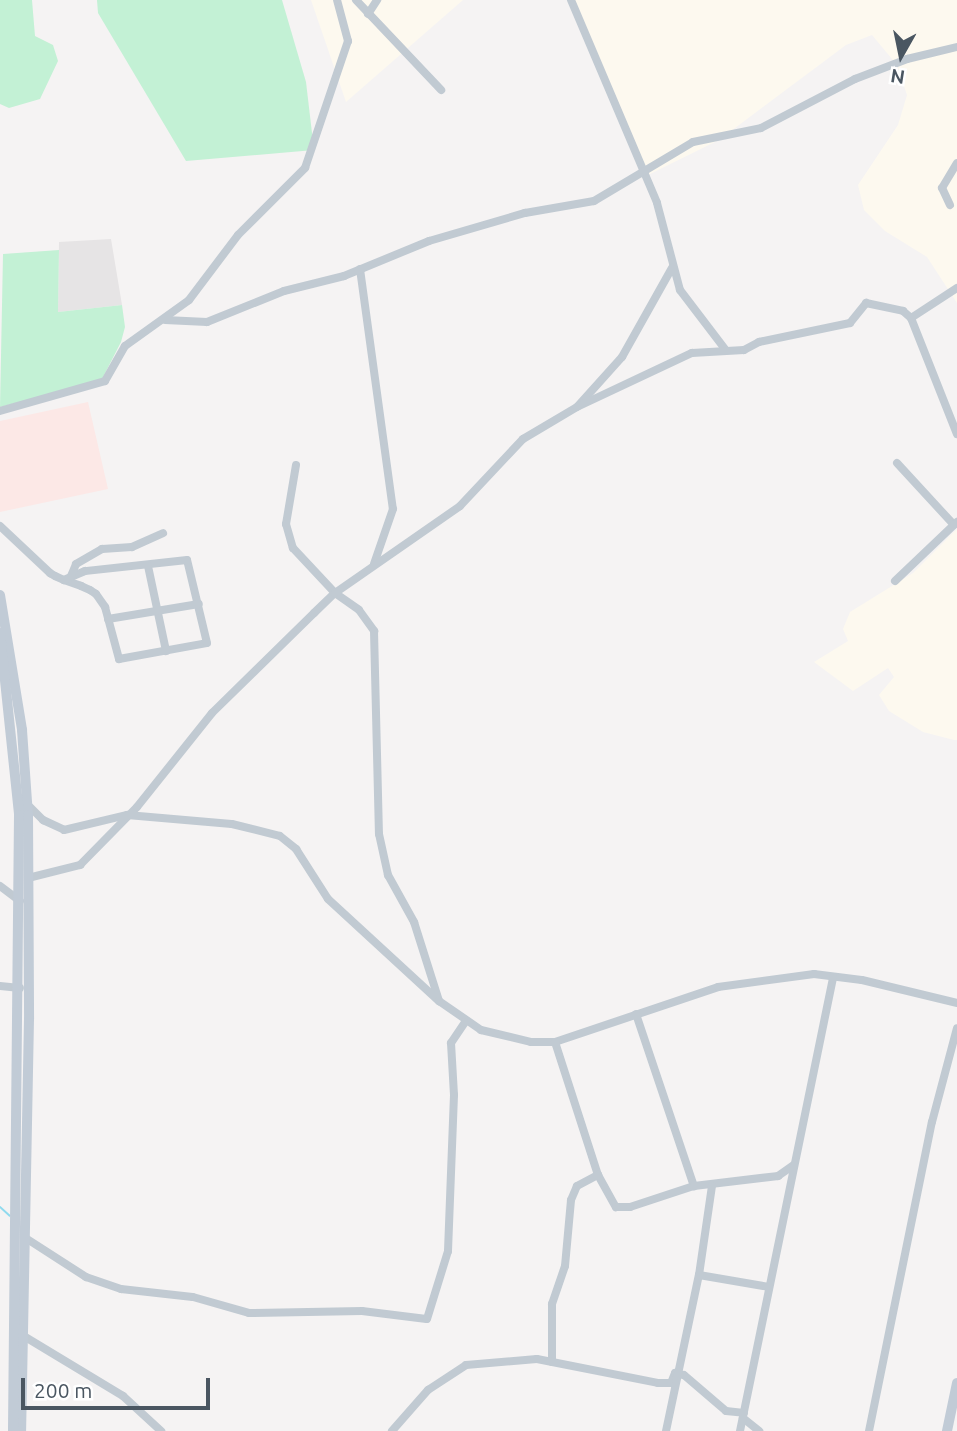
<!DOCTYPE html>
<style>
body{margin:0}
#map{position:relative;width:957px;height:1431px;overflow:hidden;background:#f5f3f3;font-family:Ubuntu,sans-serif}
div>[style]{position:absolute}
.commercial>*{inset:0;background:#fdf9ef}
.education>*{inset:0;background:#e6e4e5}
.medical>*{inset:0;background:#fce8e6}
.green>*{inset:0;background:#c3f1d5}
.stream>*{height:2px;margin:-1px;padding:0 1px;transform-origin:1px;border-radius:1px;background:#90daee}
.street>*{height:8px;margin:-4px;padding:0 4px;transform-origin:4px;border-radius:4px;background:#c1cad2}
.secondary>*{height:10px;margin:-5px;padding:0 5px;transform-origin:5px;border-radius:5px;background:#c1cbd6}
span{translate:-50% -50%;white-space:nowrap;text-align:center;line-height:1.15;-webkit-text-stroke:7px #fff;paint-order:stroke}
.north{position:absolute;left:866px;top:21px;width:70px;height:70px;-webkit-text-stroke:5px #fff;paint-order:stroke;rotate:189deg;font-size:19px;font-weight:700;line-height:28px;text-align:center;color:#4a5661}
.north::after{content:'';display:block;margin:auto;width:24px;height:32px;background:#4a5661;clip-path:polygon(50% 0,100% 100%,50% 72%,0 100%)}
.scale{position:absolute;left:21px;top:1378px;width:189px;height:32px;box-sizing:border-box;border:4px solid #4a5661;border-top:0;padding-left:9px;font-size:21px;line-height:24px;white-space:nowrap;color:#4a5661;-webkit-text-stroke:5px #fff;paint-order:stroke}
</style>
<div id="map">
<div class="commercial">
<div style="clip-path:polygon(311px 0,463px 0,346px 102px)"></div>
<div style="clip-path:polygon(574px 0,957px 0,957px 303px,927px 257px,885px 231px,864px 210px,858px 185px,898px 125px,907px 95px,897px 65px,872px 35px,846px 45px,719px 140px,644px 177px)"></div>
<div style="clip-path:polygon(957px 529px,957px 740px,954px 740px,923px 732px,889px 711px,879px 695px,894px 677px,888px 668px,853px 691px,814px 662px,848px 641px,843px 629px,850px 612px,913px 573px)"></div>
</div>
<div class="education">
<div style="clip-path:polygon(111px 239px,122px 305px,58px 312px,59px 242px)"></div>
</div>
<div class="medical">
<div style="clip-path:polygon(88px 402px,108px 489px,0 512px,0 421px)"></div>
</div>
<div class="green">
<div style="clip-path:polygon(0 0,32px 0,35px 36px,53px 45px,58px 61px,40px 99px,9px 108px,0 104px)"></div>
<div style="clip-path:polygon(97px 0,282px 0,306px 82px,314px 150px,186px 161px,98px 13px)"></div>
<div style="clip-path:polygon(59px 250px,58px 312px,122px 305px,125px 327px,121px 342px,101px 381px,0 407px,3px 254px)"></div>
</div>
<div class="stream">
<div style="left:0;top:1207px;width:13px;rotate:42deg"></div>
</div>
<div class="street">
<div style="left:356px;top:0;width:124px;rotate:46.6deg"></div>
<div style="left:571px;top:0;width:220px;rotate:67deg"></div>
<div style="left:657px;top:203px;width:90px;rotate:75.2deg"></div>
<div style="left:680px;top:290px;width:74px;rotate:52.7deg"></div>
<div style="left:368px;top:14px;width:17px;rotate:-57deg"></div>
<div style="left:950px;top:205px;width:19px;rotate:-115deg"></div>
<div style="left:942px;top:188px;width:29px;rotate:-59deg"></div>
<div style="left:360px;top:269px;width:242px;rotate:82.2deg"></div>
<div style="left:393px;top:509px;width:58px;rotate:109.1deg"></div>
<div style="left:911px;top:318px;width:125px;rotate:68.4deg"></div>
<div style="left:165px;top:320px;width:42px;rotate:2.7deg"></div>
<div style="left:207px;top:322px;width:83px;rotate:-21.9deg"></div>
<div style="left:284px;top:291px;width:62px;rotate:-14deg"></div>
<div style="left:344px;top:276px;width:92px;rotate:-22.4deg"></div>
<div style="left:429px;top:241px;width:100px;rotate:-16.3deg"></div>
<div style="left:525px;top:213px;width:70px;rotate:-9.9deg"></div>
<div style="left:594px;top:201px;width:115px;rotate:-30.8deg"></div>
<div style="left:693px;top:142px;width:69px;rotate:-11.6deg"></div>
<div style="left:761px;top:128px;width:106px;rotate:-27.5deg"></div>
<div style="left:855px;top:79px;width:56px;rotate:-21deg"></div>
<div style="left:907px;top:59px;width:51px;rotate:-13.5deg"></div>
<div style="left:578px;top:406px;width:66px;rotate:-48.1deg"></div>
<div style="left:622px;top:357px;width:102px;rotate:-60.7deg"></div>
<div style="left:0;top:411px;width:109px;rotate:-15.9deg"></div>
<div style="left:105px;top:381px;width:40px;rotate:-60.3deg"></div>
<div style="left:125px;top:346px;width:79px;rotate:-35.7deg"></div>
<div style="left:189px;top:300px;width:81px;rotate:-53deg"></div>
<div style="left:238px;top:235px;width:95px;rotate:-45deg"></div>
<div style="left:305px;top:168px;width:134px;rotate:-71.3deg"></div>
<div style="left:348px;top:41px;width:42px;rotate:-105deg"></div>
<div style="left:897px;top:463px;width:84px;rotate:47.4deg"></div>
<div style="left:296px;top:465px;width:60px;rotate:99.6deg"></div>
<div style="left:286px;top:524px;width:25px;rotate:74deg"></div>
<div style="left:293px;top:548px;width:62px;rotate:47deg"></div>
<div style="left:335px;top:593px;width:29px;rotate:35deg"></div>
<div style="left:359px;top:610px;width:26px;rotate:54deg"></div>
<div style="left:374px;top:631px;width:203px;rotate:88.6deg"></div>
<div style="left:379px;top:834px;width:42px;rotate:77.6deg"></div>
<div style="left:388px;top:875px;width:54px;rotate:61deg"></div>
<div style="left:414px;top:922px;width:83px;rotate:72.4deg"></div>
<div style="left:0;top:526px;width:69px;rotate:43.2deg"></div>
<div style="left:50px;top:573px;width:6px;rotate:31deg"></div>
<div style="left:55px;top:576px;width:10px;rotate:24deg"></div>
<div style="left:64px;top:580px;width:18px;rotate:19deg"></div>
<div style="left:81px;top:586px;width:10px;rotate:24deg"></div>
<div style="left:90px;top:590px;width:7px;rotate:34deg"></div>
<div style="left:96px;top:594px;width:16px;rotate:55deg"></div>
<div style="left:105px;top:607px;width:54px;rotate:74.9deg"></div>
<div style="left:119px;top:659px;width:89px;rotate:-10.3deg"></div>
<div style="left:207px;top:643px;width:85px;rotate:-103.5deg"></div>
<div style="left:187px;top:560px;width:103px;rotate:173.8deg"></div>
<div style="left:85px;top:571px;width:23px;rotate:157deg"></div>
<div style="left:148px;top:566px;width:87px;rotate:78deg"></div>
<div style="left:71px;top:576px;width:13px;rotate:-67deg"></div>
<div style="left:76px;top:564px;width:30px;rotate:-30deg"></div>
<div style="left:102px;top:549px;width:30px;rotate:-4deg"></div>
<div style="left:132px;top:547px;width:34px;rotate:-24deg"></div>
<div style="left:895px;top:581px;width:86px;rotate:-43.6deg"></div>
<div style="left:108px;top:619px;width:92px;rotate:-9.4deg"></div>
<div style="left:27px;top:804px;width:23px;rotate:45deg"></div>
<div style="left:43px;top:820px;width:23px;rotate:25deg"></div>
<div style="left:64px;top:830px;width:65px;rotate:-13.4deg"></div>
<div style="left:127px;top:815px;width:105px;rotate:4.9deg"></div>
<div style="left:232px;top:824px;width:49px;rotate:14deg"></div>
<div style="left:280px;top:836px;width:21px;rotate:39deg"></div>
<div style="left:296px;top:849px;width:59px;rotate:57.4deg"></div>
<div style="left:328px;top:899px;width:151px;rotate:42.6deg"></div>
<div style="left:439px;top:1001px;width:51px;rotate:34.6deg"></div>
<div style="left:481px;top:1030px;width:51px;rotate:13.5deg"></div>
<div style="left:531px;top:1042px;width:24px"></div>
<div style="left:555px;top:1042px;width:172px;rotate:-18.6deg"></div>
<div style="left:718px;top:987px;width:97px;rotate:-7.7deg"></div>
<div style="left:814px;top:974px;width:48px;rotate:7.1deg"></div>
<div style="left:862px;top:980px;width:98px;rotate:13.6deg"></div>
<div style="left:28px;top:878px;width:54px;rotate:-14deg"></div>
<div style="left:80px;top:865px;width:81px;rotate:-45.5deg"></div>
<div style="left:137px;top:807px;width:120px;rotate:-51.4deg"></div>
<div style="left:212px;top:713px;width:143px;rotate:-44.4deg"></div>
<div style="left:314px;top:613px;width:29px;rotate:-44deg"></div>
<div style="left:335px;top:593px;width:152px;rotate:-34.8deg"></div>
<div style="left:460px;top:506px;width:92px;rotate:-46.8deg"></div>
<div style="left:523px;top:439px;width:63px;rotate:-30.7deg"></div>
<div style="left:577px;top:407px;width:127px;rotate:-25.2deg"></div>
<div style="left:692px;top:353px;width:52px;rotate:-3.3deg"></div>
<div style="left:744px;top:350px;width:17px;rotate:-28deg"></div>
<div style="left:759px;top:342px;width:93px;rotate:-11.8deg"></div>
<div style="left:850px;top:323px;width:26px;rotate:-51deg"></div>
<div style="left:866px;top:303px;width:38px;rotate:12deg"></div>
<div style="left:903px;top:311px;width:11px;rotate:41deg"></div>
<div style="left:911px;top:318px;width:55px;rotate:-33.1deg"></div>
<div style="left:0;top:886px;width:25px;rotate:37deg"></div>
<div style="left:0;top:986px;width:20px;rotate:6deg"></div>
<div style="left:636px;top:1014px;width:182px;rotate:71.4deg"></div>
<div style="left:555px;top:1042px;width:140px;rotate:72.1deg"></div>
<div style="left:598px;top:1175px;width:37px;rotate:61deg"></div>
<div style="left:616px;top:1207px;width:14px"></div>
<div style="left:630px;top:1207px;width:67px;rotate:-18.2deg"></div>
<div style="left:694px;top:1186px;width:85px;rotate:-6.8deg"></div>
<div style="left:778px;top:1176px;width:19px;rotate:-35deg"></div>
<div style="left:24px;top:1237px;width:74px;rotate:32.8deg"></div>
<div style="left:86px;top:1277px;width:37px;rotate:19deg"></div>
<div style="left:121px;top:1289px;width:72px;rotate:6.3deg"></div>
<div style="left:193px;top:1297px;width:58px;rotate:15.9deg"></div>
<div style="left:249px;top:1313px;width:113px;rotate:-1deg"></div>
<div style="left:362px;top:1311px;width:65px;rotate:7deg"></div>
<div style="left:427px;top:1319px;width:71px;rotate:-72.8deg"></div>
<div style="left:448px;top:1251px;width:156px;rotate:-87.8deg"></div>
<div style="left:454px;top:1095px;width:52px;rotate:-93.3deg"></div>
<div style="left:451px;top:1043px;width:25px;rotate:-56deg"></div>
<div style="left:699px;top:1275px;width:90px;rotate:-81.7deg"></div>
<div style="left:22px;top:1335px;width:118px;rotate:31.1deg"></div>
<div style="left:123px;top:1396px;width:52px;rotate:42.6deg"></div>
<div style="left:552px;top:1362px;width:58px;rotate:-90deg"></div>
<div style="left:552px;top:1304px;width:40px;rotate:-71.1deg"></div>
<div style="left:565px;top:1266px;width:66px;rotate:-84.8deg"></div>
<div style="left:571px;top:1200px;width:15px;rotate:-67deg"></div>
<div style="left:577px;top:1186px;width:24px;rotate:-28deg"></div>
<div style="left:743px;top:1418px;width:21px;rotate:39deg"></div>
<div style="left:392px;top:1431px;width:55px;rotate:-48.7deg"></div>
<div style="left:428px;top:1390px;width:45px;rotate:-33.3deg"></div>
<div style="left:466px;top:1365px;width:71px;rotate:-4.8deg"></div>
<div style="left:537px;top:1359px;width:123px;rotate:11.2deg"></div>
<div style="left:658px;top:1383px;width:13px"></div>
<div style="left:671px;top:1383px;width:11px;rotate:-68deg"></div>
<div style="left:675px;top:1373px;width:9px;rotate:13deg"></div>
<div style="left:684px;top:1375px;width:55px;rotate:40.6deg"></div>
<div style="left:726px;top:1411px;width:18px;rotate:6deg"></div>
<div style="left:666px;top:1431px;width:159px;rotate:-78.1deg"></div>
<div style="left:699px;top:1275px;width:71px;rotate:9.7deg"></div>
<div style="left:740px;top:1431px;width:462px;rotate:-78.4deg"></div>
<div style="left:869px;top:1431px;width:315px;rotate:-78.5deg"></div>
<div style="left:932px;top:1122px;width:97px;rotate:-75.1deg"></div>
</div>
<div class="secondary">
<div style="left:0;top:595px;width:137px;rotate:80.7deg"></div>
<div style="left:22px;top:730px;width:85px;rotate:86deg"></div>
<div style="left:28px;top:815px;width:204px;rotate:89.7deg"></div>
<div style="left:29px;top:1019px;width:412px;rotate:91.1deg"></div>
<div style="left:0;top:633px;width:183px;rotate:84deg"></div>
<div style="left:19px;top:815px;width:616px;rotate:90.56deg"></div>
<div style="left:947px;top:1431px;width:49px;rotate:-78.2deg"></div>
</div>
<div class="north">N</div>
<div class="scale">200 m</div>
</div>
